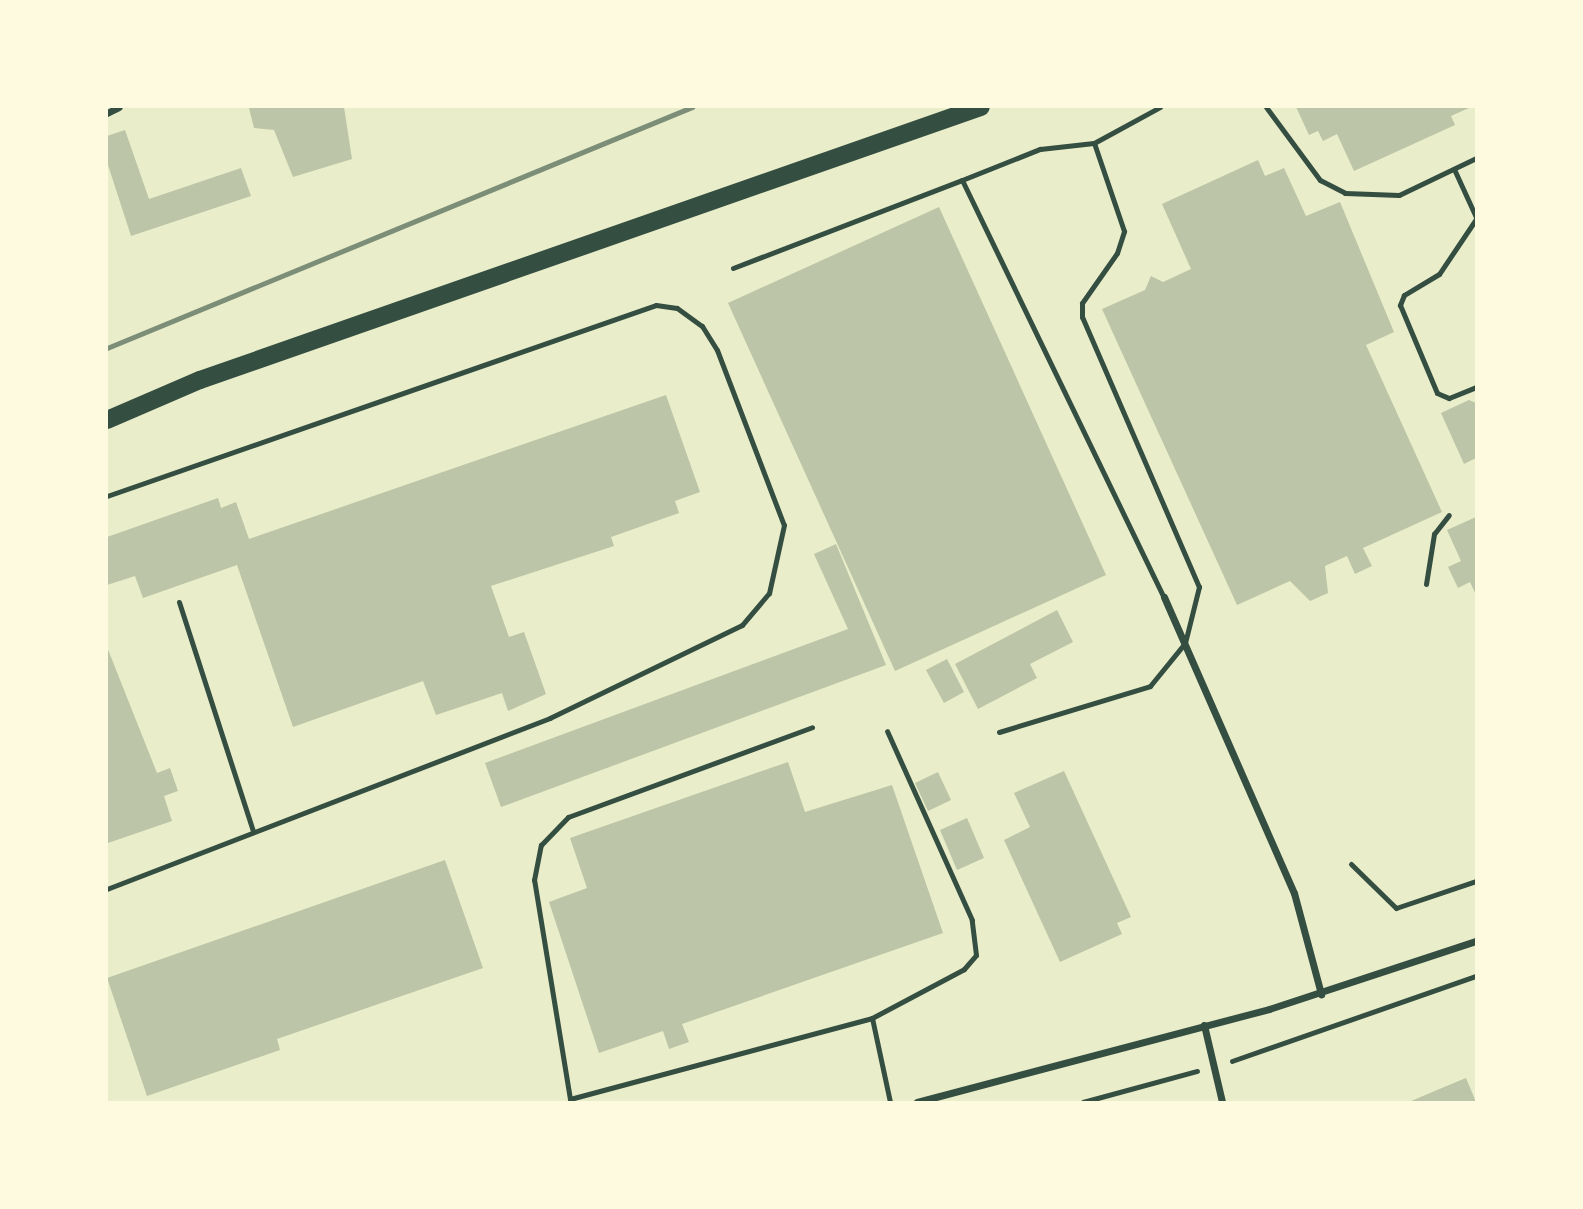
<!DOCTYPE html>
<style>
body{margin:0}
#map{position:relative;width:1583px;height:1209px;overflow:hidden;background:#e9edc9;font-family:Manrope,sans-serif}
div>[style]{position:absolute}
.building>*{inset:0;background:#bcc5a7}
.path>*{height:4.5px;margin:-2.25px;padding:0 2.25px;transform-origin:2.25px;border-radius:2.25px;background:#344e41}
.service>*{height:5px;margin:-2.5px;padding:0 2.5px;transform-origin:2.5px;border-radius:2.5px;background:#344e41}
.minor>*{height:7px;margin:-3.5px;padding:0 3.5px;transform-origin:3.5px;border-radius:3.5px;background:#344e41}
.primary>*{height:18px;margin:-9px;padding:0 9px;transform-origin:9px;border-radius:9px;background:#344e41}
.rail>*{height:5px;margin:-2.5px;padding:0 2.5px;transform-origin:2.5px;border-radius:2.5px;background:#7c8e77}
span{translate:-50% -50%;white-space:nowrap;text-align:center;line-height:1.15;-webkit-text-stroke:6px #fefae0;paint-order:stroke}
.frame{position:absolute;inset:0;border:108px solid #fefae0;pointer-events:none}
</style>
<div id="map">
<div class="building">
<div style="clip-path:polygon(344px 107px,352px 159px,293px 177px,274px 130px,254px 128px,249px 108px)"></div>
<div style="clip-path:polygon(1296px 107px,1471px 107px,1451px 116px,1455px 125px,1354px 171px,1337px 134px,1323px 141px,1318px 131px,1309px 135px)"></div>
<div style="clip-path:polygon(125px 130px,149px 199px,241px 168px,251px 196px,131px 236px,107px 162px,107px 136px)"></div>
<div style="clip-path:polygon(1258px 160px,1265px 176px,1284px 168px,1306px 216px,1340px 202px,1394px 332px,1366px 345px,1442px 512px,1363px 548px,1372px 566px,1355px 574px,1347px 556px,1325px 566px,1328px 593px,1310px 601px,1290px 581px,1237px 605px,1102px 309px,1145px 290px,1151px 276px,1163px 282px,1191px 269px,1162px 204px)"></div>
<div style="clip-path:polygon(939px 207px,1106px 575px,895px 671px,728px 303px)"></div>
<div style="clip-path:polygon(666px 395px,700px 492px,675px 501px,679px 513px,611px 537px,614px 546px,491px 586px,509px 637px,524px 632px,546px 694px,508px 711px,502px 693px,436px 715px,423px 681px,293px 727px,237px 565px,143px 598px,135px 576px,107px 585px,107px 537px,218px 498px,221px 508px,236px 502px,249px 539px)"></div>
<div style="clip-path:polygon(1469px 400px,1476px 403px,1476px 458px,1464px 464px,1441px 413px)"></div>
<div style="clip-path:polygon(1476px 517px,1476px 595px,1470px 582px,1458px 588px,1448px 567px,1461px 561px,1447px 530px)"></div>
<div style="clip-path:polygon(836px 544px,886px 665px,501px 807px,485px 763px,848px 629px,814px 554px)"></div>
<div style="clip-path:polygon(1057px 610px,1073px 642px,1030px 664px,1037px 678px,978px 709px,955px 664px)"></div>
<div style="clip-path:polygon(107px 647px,157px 773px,170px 768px,178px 791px,164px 796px,172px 821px,108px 843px)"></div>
<div style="clip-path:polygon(947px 659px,964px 692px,944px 703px,926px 670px)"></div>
<div style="clip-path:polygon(788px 762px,805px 812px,892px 785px,943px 933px,682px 1024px,689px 1042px,669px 1049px,663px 1031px,599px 1053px,549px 902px,587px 888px,570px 838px)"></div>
<div style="clip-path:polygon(1064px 771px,1131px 917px,1117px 923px,1122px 934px,1060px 962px,1004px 840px,1030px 827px,1014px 793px)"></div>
<div style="clip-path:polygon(938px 772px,951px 800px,928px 811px,915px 783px)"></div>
<div style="clip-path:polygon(967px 818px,984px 858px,957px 870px,940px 830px)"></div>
<div style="clip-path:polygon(445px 860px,483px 968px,277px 1039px,280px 1050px,147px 1096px,107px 978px)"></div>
<div style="clip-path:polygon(1466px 1078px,1476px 1102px,1409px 1102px,1437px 1090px)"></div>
</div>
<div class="path">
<div style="left:1232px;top:1061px;width:258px;rotate:-19.2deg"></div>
<div style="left:1083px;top:1102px;width:118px;rotate:-15.2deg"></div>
</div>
<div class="service">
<div style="left:1266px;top:107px;width:91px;rotate:53.5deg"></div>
<div style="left:1320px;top:180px;width:28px;rotate:27deg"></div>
<div style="left:1345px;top:193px;width:54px;rotate:2.1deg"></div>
<div style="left:1399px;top:195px;width:85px;rotate:-25.7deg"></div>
<div style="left:1454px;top:169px;width:53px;rotate:65.4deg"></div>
<div style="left:962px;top:180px;width:84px;rotate:-21.7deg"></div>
<div style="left:1040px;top:149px;width:54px;rotate:-6.3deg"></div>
<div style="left:1094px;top:143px;width:75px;rotate:-28.6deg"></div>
<div style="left:1476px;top:219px;width:66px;rotate:123.9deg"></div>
<div style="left:1439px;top:274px;width:41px;rotate:149deg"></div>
<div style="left:1404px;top:295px;width:11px;rotate:112deg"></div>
<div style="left:1400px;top:305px;width:95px;rotate:67.2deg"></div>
<div style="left:1437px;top:393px;width:13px;rotate:23deg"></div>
<div style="left:1449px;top:398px;width:29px;rotate:-22deg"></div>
<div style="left:733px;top:268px;width:245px;rotate:-21deg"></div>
<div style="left:962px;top:180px;width:463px;rotate:64.2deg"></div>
<div style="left:107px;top:496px;width:581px;rotate:-19.18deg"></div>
<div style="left:656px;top:305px;width:21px;rotate:8deg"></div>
<div style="left:677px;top:308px;width:31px;rotate:36deg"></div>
<div style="left:702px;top:326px;width:28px;rotate:58deg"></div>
<div style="left:717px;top:350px;width:187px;rotate:69.1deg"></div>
<div style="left:784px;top:525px;width:70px;rotate:102.4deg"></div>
<div style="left:769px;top:593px;width:42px;rotate:130.2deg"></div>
<div style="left:742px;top:625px;width:213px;rotate:154.2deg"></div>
<div style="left:550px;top:718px;width:475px;rotate:158.9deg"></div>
<div style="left:1426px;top:584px;width:51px;rotate:-80.9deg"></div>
<div style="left:1434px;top:534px;width:24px;rotate:-52deg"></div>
<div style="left:179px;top:602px;width:241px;rotate:72.1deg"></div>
<div style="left:999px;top:732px;width:158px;rotate:-16.9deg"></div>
<div style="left:1150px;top:686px;width:55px;rotate:-50.9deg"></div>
<div style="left:1185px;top:643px;width:58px;rotate:-76deg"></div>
<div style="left:1199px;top:587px;width:294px;rotate:-113.4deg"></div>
<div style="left:1082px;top:317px;width:14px;rotate:-90deg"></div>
<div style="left:1082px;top:303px;width:61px;rotate:-55deg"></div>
<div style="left:1117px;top:253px;width:23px;rotate:-72deg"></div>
<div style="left:1124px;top:231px;width:93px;rotate:-108.8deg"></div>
<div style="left:1351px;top:864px;width:63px;rotate:44.4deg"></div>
<div style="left:1396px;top:908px;width:84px;rotate:-18.6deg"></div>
<div style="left:872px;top:1018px;width:86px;rotate:77.9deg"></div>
<div style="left:570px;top:1099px;width:313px;rotate:-15deg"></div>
<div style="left:872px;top:1018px;width:104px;rotate:-28deg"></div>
<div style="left:964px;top:969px;width:18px;rotate:-49deg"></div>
<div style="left:976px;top:955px;width:35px;rotate:-97deg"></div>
<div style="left:972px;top:920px;width:207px;rotate:-114.2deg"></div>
<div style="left:570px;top:1099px;width:222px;rotate:-99.3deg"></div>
<div style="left:534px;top:880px;width:36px;rotate:-79deg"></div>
<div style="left:541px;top:845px;width:39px;rotate:-46deg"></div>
<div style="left:568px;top:817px;width:260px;rotate:-20.2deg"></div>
</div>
<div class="minor">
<div style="left:107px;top:113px;width:13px;rotate:-27deg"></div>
<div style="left:1164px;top:597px;width:323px;rotate:66.3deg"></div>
<div style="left:1294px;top:893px;width:105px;rotate:75deg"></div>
<div style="left:1204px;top:1025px;width:79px;rotate:76.8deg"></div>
<div style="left:917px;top:1102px;width:364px;rotate:-14.8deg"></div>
<div style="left:1269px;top:1009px;width:218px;rotate:-18.2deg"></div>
</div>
<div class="primary">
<div style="left:107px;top:420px;width:101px;rotate:-23.3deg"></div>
<div style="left:200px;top:380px;width:827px;rotate:-19.27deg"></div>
</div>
<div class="rail">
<div style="left:107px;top:348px;width:633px;rotate:-22.39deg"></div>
</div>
<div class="frame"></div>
</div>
